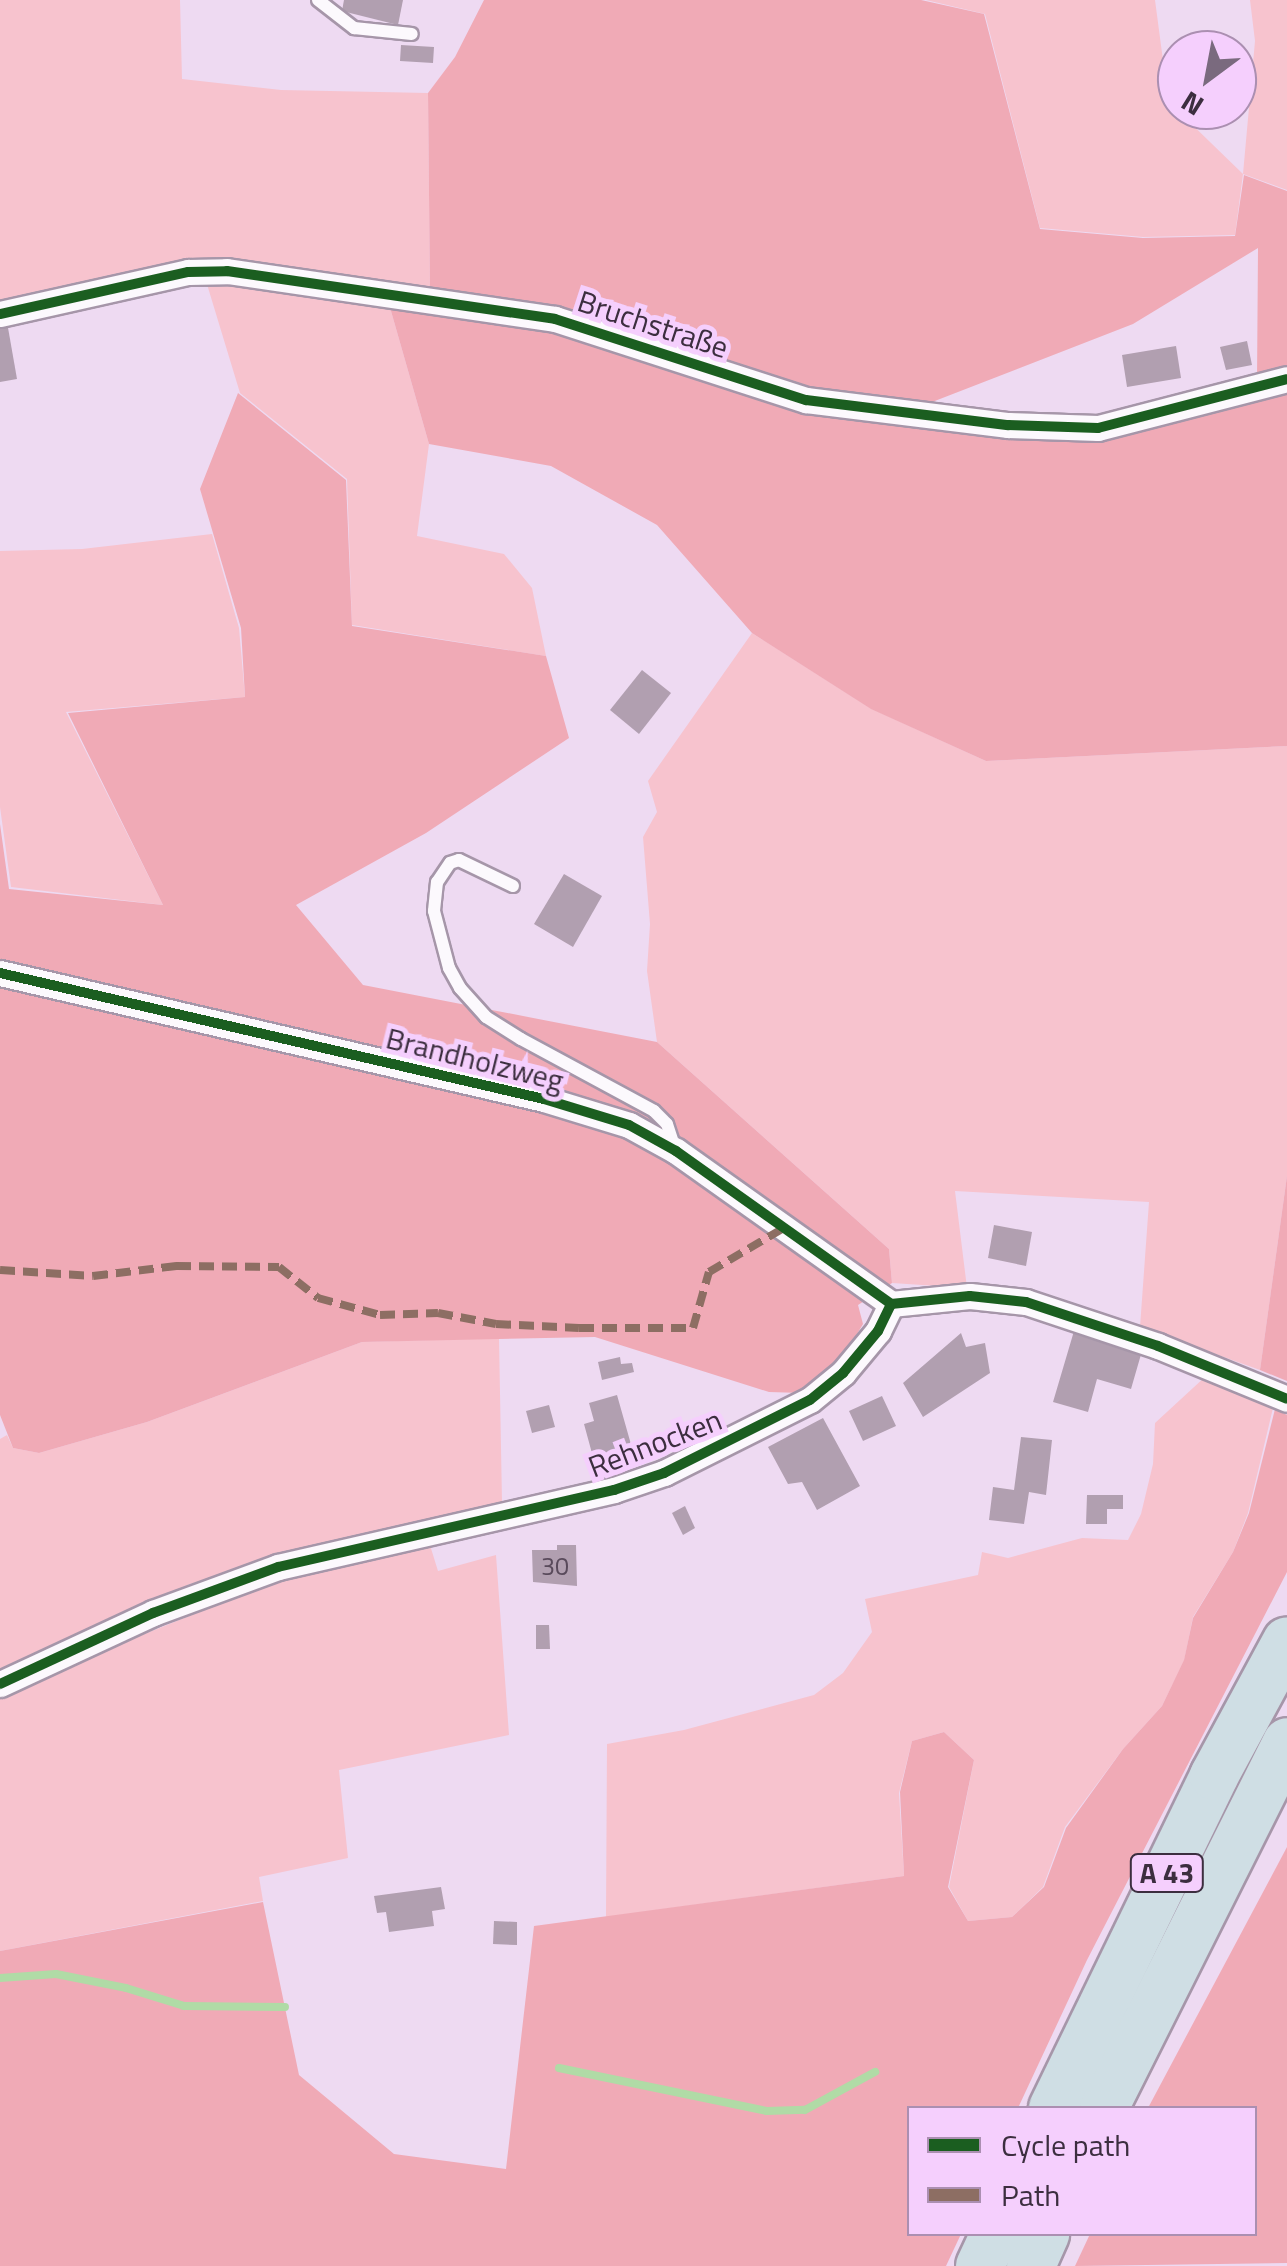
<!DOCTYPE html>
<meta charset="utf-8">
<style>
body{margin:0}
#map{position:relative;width:1287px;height:2266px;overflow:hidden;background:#eedaf2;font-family:"Titillium Web",sans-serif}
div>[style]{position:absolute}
.green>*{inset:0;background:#f7c3ce}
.forest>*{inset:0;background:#f0aab6}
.stream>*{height:8px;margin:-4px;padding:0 4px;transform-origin:4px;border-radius:4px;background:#b0dba6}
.building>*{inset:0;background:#b19fb0}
.roads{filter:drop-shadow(2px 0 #a696a9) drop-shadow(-2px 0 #a696a9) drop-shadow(0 2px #a696a9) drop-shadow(0 -2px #a696a9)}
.lane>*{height:12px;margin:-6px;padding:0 6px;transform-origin:6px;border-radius:6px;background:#fcf9fd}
.street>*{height:25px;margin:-12.5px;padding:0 12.5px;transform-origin:12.5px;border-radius:12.5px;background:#fcf9fd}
.highway>*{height:48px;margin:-24px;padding:0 24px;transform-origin:24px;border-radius:24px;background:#cfdee4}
.quiet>*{height:8px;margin-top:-4px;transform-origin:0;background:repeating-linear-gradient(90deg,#8d6e63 0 15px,transparent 0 23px)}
.cycleway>*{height:10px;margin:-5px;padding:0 5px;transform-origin:5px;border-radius:5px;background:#1b5e20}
span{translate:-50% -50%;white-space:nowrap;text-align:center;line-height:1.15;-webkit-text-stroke:10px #f5cffd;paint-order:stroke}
.number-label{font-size:25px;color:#594a5b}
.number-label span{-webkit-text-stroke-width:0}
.shield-label span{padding:2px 8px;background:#f5cffd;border:2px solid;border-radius:8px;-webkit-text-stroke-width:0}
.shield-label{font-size:28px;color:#3c2e3f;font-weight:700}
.street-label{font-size:30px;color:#3c2e3f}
.legend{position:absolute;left:907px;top:2106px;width:350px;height:130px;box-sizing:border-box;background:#f5cffd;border:2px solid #ab8fb1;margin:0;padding:12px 18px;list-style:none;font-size:30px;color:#3c2e3f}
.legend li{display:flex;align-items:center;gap:20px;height:50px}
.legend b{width:50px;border:2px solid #ab8fb1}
.north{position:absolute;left:1157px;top:30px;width:100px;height:100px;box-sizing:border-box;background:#f5cffd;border:2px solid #ab8fb1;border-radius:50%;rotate:212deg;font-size:28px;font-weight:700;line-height:40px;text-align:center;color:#3c2e3f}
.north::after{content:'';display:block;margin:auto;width:35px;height:45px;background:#7a6a7e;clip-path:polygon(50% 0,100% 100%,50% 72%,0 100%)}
</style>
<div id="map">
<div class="green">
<div style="clip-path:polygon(0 0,180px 0,182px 79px,281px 90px,428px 93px,430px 292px,220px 262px,0 305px)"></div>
<div style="clip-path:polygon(926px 0,1155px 0,1164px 68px,1177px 110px,1243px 174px,1255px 41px,1250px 0,1287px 0,1287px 190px,1243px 174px,1235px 235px,1143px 237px,1040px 228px,985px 14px)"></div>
<div style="clip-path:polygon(206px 281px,276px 284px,389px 304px,429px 444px,417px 536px,504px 554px,532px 588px,546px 656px,352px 625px,347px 479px,240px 393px)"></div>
<div style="clip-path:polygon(212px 534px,239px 628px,245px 697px,66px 712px,163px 905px,11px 887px,0 807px,0 551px,82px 549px)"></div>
<div style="clip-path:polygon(752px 633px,870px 708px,986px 761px,1287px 746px,1287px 1176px,1260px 1370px,1140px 1327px,1149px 1202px,955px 1191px,967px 1288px,892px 1283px,889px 1249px,657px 1042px,647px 971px,650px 924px,643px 837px,657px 812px,648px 781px)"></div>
<div style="clip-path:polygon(499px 1338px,502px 1502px,190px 1584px,0 1673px,0 1439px,7px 1435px,13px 1448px,39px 1453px,147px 1422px,362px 1342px)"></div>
<div style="clip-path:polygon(1206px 1376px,1273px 1408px,1248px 1513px,1233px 1552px,1193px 1617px,1184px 1661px,1162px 1706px,1123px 1749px,1065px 1827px,1043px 1887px,1012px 1917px,968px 1921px,949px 1887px,974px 1760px,944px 1732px,912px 1741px,899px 1793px,904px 1876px,606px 1917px,607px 1744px,684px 1730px,814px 1695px,843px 1673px,872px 1632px,865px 1599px,978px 1575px,982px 1552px,1008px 1558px,1082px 1538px,1128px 1540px,1141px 1514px,1153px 1464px,1155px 1423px)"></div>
<div style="clip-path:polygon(429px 1542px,438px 1571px,496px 1555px,509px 1735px,339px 1770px,348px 1858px,259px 1877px,263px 1901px,0 1951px,0 1692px,279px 1580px)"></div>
</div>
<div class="forest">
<div style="clip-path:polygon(484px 0,921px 0,984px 14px,1040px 229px,1143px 238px,1235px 236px,1244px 175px,1287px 191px,1287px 373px,1257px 380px,1258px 248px,1133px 324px,927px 404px,817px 392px,430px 292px,428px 93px,455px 57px)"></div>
<div style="clip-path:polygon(389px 304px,578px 330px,927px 422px,1087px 441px,1287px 391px,1287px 746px,986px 761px,871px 709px,752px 633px,657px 525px,551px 466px,429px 444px)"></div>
<div style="clip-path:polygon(238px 393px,346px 480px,352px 626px,546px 656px,569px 738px,426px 833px,296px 905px,363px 985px,657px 1042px,889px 1249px,892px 1283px,858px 1305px,863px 1324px,836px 1369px,802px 1393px,769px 1392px,595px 1337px,362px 1342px,147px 1422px,39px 1453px,13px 1448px,0 1415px,0 824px,9px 889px,163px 905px,68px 713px,245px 697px,241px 628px,200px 489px)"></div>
<div style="clip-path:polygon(1287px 1176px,1287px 1381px,1260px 1370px)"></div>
<div style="clip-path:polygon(1275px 1409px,1287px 1415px,1287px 1572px,1087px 1960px,1018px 2108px,909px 2108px,909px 2234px,961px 2234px,946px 2266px,0 2266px,0 1951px,263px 1902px,299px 2075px,394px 2154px,506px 2169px,534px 1926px,904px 1876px,900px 1792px,912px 1741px,944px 1732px,974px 1760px,948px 1887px,968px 1921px,1012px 1917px,1044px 1887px,1066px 1828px,1123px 1749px,1162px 1706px,1184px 1660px,1193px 1618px,1233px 1552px,1249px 1513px)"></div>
<div style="clip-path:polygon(1287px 1847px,1287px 2263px,1075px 2266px,1090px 2234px,1254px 2234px,1254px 2108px,1148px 2108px)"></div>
</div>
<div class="stream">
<div style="left:0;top:1978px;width:56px;rotate:-4.1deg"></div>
<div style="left:56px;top:1974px;width:71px;rotate:11.3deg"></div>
<div style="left:126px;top:1988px;width:61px;rotate:17.2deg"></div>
<div style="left:184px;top:2006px;width:101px;rotate:0.6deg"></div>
<div style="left:559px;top:2068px;width:212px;rotate:11.7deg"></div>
<div style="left:767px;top:2111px;width:38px;rotate:-2deg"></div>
<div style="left:805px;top:2110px;width:80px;rotate:-28.5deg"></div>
</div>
<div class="building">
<div style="clip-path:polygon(344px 0,403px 0,398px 25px,342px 11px)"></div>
<div style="clip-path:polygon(401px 45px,434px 47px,433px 63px,400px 61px)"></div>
<div style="clip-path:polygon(7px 322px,17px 379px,0 382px,0 323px)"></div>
<div style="clip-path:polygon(1247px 341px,1252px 365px,1226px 370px,1220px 347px)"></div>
<div style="clip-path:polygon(1176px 346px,1181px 378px,1127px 387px,1122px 355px)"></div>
<div style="clip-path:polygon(642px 670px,671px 693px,639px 734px,610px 710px)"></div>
<div style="clip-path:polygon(564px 874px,602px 896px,573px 947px,534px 924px)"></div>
<div style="clip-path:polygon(994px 1225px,1032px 1232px,1026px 1266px,988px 1258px)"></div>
<div style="clip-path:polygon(1074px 1331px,1142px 1351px,1131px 1389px,1097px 1379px,1088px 1412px,1053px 1402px)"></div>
<div style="clip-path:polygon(961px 1333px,966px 1347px,985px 1343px,990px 1373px,923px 1417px,903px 1383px)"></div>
<div style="clip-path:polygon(620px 1357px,621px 1364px,632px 1363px,634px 1372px,602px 1380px,598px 1362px)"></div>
<div style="clip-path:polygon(617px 1395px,634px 1455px,596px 1468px,584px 1424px,594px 1421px,589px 1403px)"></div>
<div style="clip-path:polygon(882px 1396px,896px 1426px,863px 1441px,849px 1411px)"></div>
<div style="clip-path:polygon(549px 1405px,555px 1427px,532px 1433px,526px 1411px)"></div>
<div style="clip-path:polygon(823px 1418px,860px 1486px,817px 1510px,802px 1482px,788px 1484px,768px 1447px)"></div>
<div style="clip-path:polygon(1021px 1437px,1052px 1440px,1046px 1495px,1029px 1492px,1024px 1524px,989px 1520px,993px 1487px,1014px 1490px)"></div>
<div style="clip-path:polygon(1087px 1495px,1123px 1495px,1123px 1509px,1107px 1509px,1107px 1524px,1086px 1524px)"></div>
<div style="clip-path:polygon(685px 1506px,695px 1528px,683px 1535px,672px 1513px)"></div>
<div style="clip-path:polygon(557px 1545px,576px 1545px,577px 1586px,533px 1582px,532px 1550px,557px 1550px)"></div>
<div style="clip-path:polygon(536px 1625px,549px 1625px,550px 1649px,536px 1649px)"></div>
<div style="clip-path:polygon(441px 1887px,445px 1909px,432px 1911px,434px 1926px,389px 1932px,386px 1912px,377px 1913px,374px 1896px)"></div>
<div style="clip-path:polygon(494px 1921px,517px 1922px,517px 1945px,493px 1944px)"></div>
</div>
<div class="roads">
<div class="lane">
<div style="left:318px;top:0;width:46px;rotate:37.9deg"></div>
<div style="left:354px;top:28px;width:58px;rotate:5.9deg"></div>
<div style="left:513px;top:886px;width:60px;rotate:-154.3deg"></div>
<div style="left:459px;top:860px;width:9px;rotate:162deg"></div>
<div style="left:450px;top:863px;width:23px;rotate:124deg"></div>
<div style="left:437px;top:882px;width:29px;rotate:96deg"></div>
<div style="left:434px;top:911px;width:59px;rotate:75.3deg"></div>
<div style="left:449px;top:968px;width:23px;rotate:61deg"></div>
<div style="left:460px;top:988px;width:39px;rotate:48deg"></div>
<div style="left:486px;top:1017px;width:41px;rotate:32.2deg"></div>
<div style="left:521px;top:1039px;width:151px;rotate:28.4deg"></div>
<div style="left:654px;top:1111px;width:18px;rotate:45deg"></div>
<div style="left:667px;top:1124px;width:25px;rotate:72deg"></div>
</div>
<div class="street">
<div style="left:0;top:314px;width:193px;rotate:-12.6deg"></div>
<div style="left:188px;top:272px;width:39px;rotate:-1deg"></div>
<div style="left:227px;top:271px;width:331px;rotate:8.3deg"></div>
<div style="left:555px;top:319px;width:264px;rotate:17.9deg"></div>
<div style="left:806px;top:400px;width:204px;rotate:7.1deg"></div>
<div style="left:1008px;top:425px;width:90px;rotate:1.9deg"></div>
<div style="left:1098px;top:428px;width:195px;rotate:-14.5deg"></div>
<div style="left:0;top:973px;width:558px;rotate:13.04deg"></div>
<div style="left:544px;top:1099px;width:89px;rotate:17deg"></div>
<div style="left:629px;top:1125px;width:54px;rotate:29deg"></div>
<div style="left:676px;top:1151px;width:264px;rotate:35.4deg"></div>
<div style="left:891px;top:1304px;width:79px;rotate:-5.8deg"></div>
<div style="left:970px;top:1296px;width:56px;rotate:6.1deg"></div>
<div style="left:1026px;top:1302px;width:139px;rotate:18.4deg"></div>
<div style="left:1158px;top:1346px;width:139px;rotate:22.3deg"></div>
<div style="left:0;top:1684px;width:169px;rotate:-24.9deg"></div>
<div style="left:153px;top:1613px;width:133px;rotate:-20.2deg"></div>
<div style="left:278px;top:1567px;width:345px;rotate:-12.9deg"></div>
<div style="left:614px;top:1490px;width:53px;rotate:-18.8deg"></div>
<div style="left:664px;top:1473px;width:163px;rotate:-26.6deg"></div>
<div style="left:810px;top:1400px;width:43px;rotate:-39.3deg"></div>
<div style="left:843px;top:1373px;width:55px;rotate:-50.2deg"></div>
<div style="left:878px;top:1331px;width:30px;rotate:-64deg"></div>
</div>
<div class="highway">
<div style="left:1053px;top:2108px;width:369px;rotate:-64.1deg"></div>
<div style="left:1214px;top:1776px;width:153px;rotate:-61.6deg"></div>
<div style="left:1104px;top:2108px;width:409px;rotate:-63.4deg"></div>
<div style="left:980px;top:2266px;width:35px;rotate:-65deg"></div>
<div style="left:1031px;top:2266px;width:35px;rotate:-66deg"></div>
</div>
</div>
<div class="quiet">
<div style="left:0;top:1270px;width:93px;rotate:3.7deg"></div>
<div style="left:93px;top:1276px;width:84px;rotate:-6.9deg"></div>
<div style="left:176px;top:1266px;width:103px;rotate:0.6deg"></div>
<div style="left:279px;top:1267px;width:50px;rotate:38.5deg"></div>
<div style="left:318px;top:1298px;width:64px;rotate:15.3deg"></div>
<div style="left:380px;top:1315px;width:58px;rotate:-2deg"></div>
<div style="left:438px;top:1313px;width:59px;rotate:10.7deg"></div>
<div style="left:496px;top:1324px;width:83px;rotate:2.8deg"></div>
<div style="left:579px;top:1328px;width:114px"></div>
<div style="left:693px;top:1328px;width:58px;rotate:-74.1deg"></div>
<div style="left:709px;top:1272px;width:85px;rotate:-30.5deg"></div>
</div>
<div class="cycleway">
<div style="left:0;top:314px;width:193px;rotate:-12.6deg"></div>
<div style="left:188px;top:272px;width:39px;rotate:-1deg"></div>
<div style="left:227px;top:271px;width:331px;rotate:8.3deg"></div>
<div style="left:555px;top:319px;width:264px;rotate:17.9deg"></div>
<div style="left:806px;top:400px;width:204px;rotate:7.1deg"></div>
<div style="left:1008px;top:425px;width:90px;rotate:1.9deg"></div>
<div style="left:1098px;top:428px;width:195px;rotate:-14.5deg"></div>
<div style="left:0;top:973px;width:558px;rotate:13.04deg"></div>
<div style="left:544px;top:1099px;width:89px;rotate:17deg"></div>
<div style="left:629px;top:1125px;width:54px;rotate:29deg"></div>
<div style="left:676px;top:1151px;width:264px;rotate:35.4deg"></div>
<div style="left:891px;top:1304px;width:79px;rotate:-5.8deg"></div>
<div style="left:970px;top:1296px;width:56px;rotate:6.1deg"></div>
<div style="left:1026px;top:1302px;width:139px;rotate:18.4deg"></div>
<div style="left:1158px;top:1346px;width:139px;rotate:22.3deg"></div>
<div style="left:0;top:1684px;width:169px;rotate:-24.9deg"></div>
<div style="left:153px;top:1613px;width:133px;rotate:-20.2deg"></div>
<div style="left:278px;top:1567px;width:345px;rotate:-12.9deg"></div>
<div style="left:614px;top:1490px;width:53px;rotate:-18.8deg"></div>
<div style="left:664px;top:1473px;width:163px;rotate:-26.6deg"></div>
<div style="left:810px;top:1400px;width:43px;rotate:-39.3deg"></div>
<div style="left:843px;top:1373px;width:55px;rotate:-50.2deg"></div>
<div style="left:878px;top:1331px;width:30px;rotate:-64deg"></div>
</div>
<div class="number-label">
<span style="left:555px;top:1566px">30</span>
</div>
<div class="shield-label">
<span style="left:1167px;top:1873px">A 43</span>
</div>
<div class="street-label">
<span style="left:653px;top:324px;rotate:18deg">Bruchstraße</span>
<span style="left:475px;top:1059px;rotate:14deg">Brandholzweg</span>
<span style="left:655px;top:1443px;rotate:-21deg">Rehnocken</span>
</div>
<ul class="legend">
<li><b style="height:12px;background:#1b5e20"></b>Cycle path</li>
<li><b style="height:12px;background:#8d6e63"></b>Path</li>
</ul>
<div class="north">N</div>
</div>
